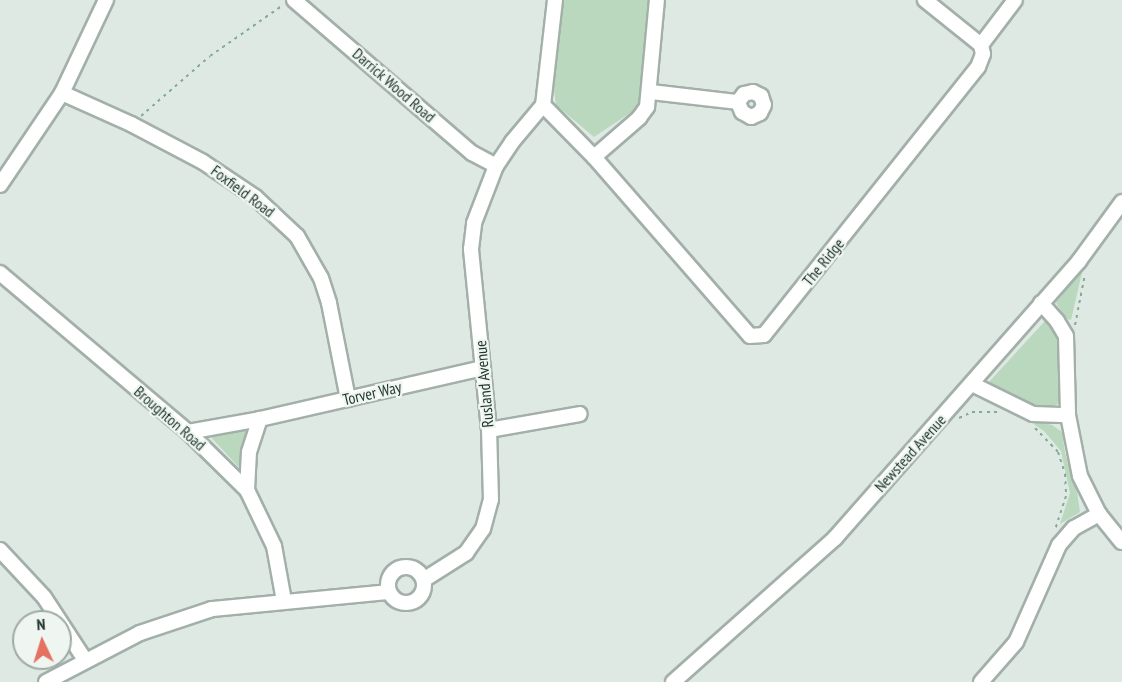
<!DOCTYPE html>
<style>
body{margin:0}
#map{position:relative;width:1122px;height:682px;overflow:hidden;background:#dfe9e3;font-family:"PT Sans Narrow",sans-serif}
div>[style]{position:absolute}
.green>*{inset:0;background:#b9d8be}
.path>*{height:2px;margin-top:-1px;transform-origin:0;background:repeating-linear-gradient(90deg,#82aa99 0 3px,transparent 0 7.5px)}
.roads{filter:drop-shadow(2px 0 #a3b0a9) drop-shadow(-2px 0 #a3b0a9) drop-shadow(0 2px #a3b0a9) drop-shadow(0 -2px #a3b0a9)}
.minor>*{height:14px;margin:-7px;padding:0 7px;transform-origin:7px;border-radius:7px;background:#fff}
.minor>.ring{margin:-7px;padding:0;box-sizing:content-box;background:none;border:14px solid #fff;border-radius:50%}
span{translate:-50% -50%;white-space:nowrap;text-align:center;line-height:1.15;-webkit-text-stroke:4.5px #eff6f2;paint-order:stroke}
.street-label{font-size:16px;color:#22372f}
.north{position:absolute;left:12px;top:610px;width:60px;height:60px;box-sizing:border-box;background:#eff6f2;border:2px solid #9daaa4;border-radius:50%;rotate:356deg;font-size:16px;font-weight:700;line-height:24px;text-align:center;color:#22372f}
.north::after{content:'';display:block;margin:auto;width:21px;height:27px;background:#e57161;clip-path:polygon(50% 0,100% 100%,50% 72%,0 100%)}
</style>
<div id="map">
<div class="green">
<div style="clip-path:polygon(562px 0,650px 0,641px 95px,636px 109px,594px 137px,556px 105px,554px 90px)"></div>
<div style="clip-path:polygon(1083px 268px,1071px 320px,1067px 319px,1056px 303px)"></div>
<div style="clip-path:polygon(1045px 321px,1058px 334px,1063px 393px,1060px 403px,1047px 409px,992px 389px,989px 382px)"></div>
<div style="clip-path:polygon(1026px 419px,1052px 425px,1062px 432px,1065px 453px,1077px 492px,1080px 512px,1060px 524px,1070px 493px,1061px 451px,1044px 431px)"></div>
<div style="clip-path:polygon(250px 427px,244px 473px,209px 435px)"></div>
</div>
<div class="path">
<div style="left:141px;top:116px;width:91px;rotate:-41deg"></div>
<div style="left:210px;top:56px;width:89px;rotate:-34.9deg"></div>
<div style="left:1075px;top:325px;width:52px;rotate:-78.9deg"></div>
<div style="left:959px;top:418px;width:14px;rotate:-25deg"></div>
<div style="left:972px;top:412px;width:25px"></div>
<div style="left:1035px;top:428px;width:33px;rotate:46deg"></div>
<div style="left:1058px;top:452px;width:23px;rotate:72deg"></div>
<div style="left:1065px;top:474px;width:22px;rotate:87deg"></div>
<div style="left:1066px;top:496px;width:33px;rotate:108deg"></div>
</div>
<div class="roads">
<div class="minor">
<div style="left:294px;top:0;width:235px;rotate:40.7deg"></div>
<div style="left:472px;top:153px;width:27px;rotate:28deg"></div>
<div style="left:555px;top:0;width:106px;rotate:96.5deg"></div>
<div style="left:543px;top:105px;width:73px;rotate:45.6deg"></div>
<div style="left:594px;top:157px;width:60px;rotate:-40.9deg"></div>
<div style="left:639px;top:118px;width:14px;rotate:-54deg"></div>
<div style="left:647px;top:107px;width:107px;rotate:-84.7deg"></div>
<div style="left:981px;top:45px;width:56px;rotate:-52.9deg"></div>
<div style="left:651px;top:92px;width:88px;rotate:6.6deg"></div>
<div style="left:738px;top:102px;width:10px;rotate:-53deg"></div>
<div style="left:744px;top:94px;width:9px;rotate:-13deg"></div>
<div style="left:753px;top:92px;width:9px;rotate:27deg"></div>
<div style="left:761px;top:96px;width:9px;rotate:72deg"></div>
<div style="left:764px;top:105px;width:9px;rotate:117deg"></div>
<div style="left:760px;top:113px;width:10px;rotate:156deg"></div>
<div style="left:751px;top:117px;width:10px;rotate:-151deg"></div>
<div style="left:742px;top:112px;width:11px;rotate:-112deg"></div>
<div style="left:62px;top:93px;width:76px;rotate:24.2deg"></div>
<div style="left:131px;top:124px;width:81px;rotate:27.8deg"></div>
<div style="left:203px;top:162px;width:63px;rotate:33.9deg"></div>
<div style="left:255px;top:197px;width:57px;rotate:42.9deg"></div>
<div style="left:297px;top:236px;width:48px;rotate:60.3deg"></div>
<div style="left:321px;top:278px;width:26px;rotate:72deg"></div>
<div style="left:329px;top:303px;width:98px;rotate:78.8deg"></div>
<div style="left:594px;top:157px;width:237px;rotate:48.9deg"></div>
<div style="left:750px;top:336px;width:14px;rotate:-4deg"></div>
<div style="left:764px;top:335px;width:343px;rotate:-51.4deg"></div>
<div style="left:978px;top:67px;width:14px;rotate:-69deg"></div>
<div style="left:983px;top:54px;width:9px;rotate:-103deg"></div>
<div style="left:981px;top:45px;width:72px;rotate:-141.2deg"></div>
<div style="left:0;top:185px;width:111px;rotate:-56deg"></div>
<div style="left:62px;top:93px;width:103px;rotate:-64.7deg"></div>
<div style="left:0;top:273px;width:246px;rotate:40.2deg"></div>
<div style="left:188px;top:432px;width:83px;rotate:44.5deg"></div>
<div style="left:247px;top:490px;width:62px;rotate:64.3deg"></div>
<div style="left:274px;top:546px;width:56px;rotate:79.7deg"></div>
<div style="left:1041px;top:303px;width:24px;rotate:48deg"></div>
<div style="left:1057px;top:321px;width:17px;rotate:59deg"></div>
<div style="left:1066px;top:336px;width:79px;rotate:88.5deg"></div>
<div style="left:1068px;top:415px;width:62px;rotate:78.9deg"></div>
<div style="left:1080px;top:476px;width:42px;rotate:63.4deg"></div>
<div style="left:1099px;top:514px;width:36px;rotate:51deg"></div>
<div style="left:972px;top:384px;width:68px;rotate:26.2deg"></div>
<div style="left:1033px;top:414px;width:35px;rotate:2deg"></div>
<div style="left:489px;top:430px;width:92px;rotate:-10deg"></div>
<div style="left:188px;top:432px;width:73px;rotate:-10.2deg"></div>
<div style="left:260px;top:419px;width:229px;rotate:-12.9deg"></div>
<div style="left:247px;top:490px;width:38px;rotate:-87deg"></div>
<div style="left:249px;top:452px;width:35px;rotate:-72deg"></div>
<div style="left:0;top:550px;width:64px;rotate:46.9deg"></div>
<div style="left:44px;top:597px;width:75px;rotate:56.9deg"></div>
<div class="ring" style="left:388px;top:567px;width:22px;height:22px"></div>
<div style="left:425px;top:579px;width:49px;rotate:-32.4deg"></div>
<div style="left:466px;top:553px;width:29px;rotate:-55deg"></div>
<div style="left:483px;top:529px;width:30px;rotate:-75deg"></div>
<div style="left:491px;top:500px;width:70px;rotate:-91.6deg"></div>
<div style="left:489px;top:430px;width:182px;rotate:-95.7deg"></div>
<div style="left:471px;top:249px;width:26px;rotate:-83deg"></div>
<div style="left:474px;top:223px;width:61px;rotate:-68.9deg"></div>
<div style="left:496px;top:166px;width:29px;rotate:-56deg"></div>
<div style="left:512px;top:142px;width:48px;rotate:-50deg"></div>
<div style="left:46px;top:682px;width:106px;rotate:-27.5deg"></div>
<div style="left:140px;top:633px;width:76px;rotate:-18.4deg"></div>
<div style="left:212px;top:609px;width:177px;rotate:-5.5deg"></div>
<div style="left:673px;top:682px;width:217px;rotate:-41.6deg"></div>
<div style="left:835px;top:538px;width:369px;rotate:-48.6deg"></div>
<div style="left:1079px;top:261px;width:73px;rotate:-53.9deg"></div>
<div style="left:981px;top:682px;width:53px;rotate:-48.8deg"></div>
<div style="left:1016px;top:642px;width:106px;rotate:-66.1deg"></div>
<div style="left:1059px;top:545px;width:23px;rotate:-49deg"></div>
<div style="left:1074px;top:528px;width:29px;rotate:-29deg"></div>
</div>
</div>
<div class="street-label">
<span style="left:394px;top:85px;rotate:41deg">Darrick Wood Road</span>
<span style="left:243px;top:191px;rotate:37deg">Foxfield Road</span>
<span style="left:823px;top:262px;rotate:-51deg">The Ridge</span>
<span style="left:484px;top:384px;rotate:-95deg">Rusland Avenue</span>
<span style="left:372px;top:393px;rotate:-13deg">Torver Way</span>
<span style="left:170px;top:418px;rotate:41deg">Broughton Road</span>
<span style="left:910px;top:453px;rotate:-48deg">Newstead Avenue</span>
</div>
<div class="north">N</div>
</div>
